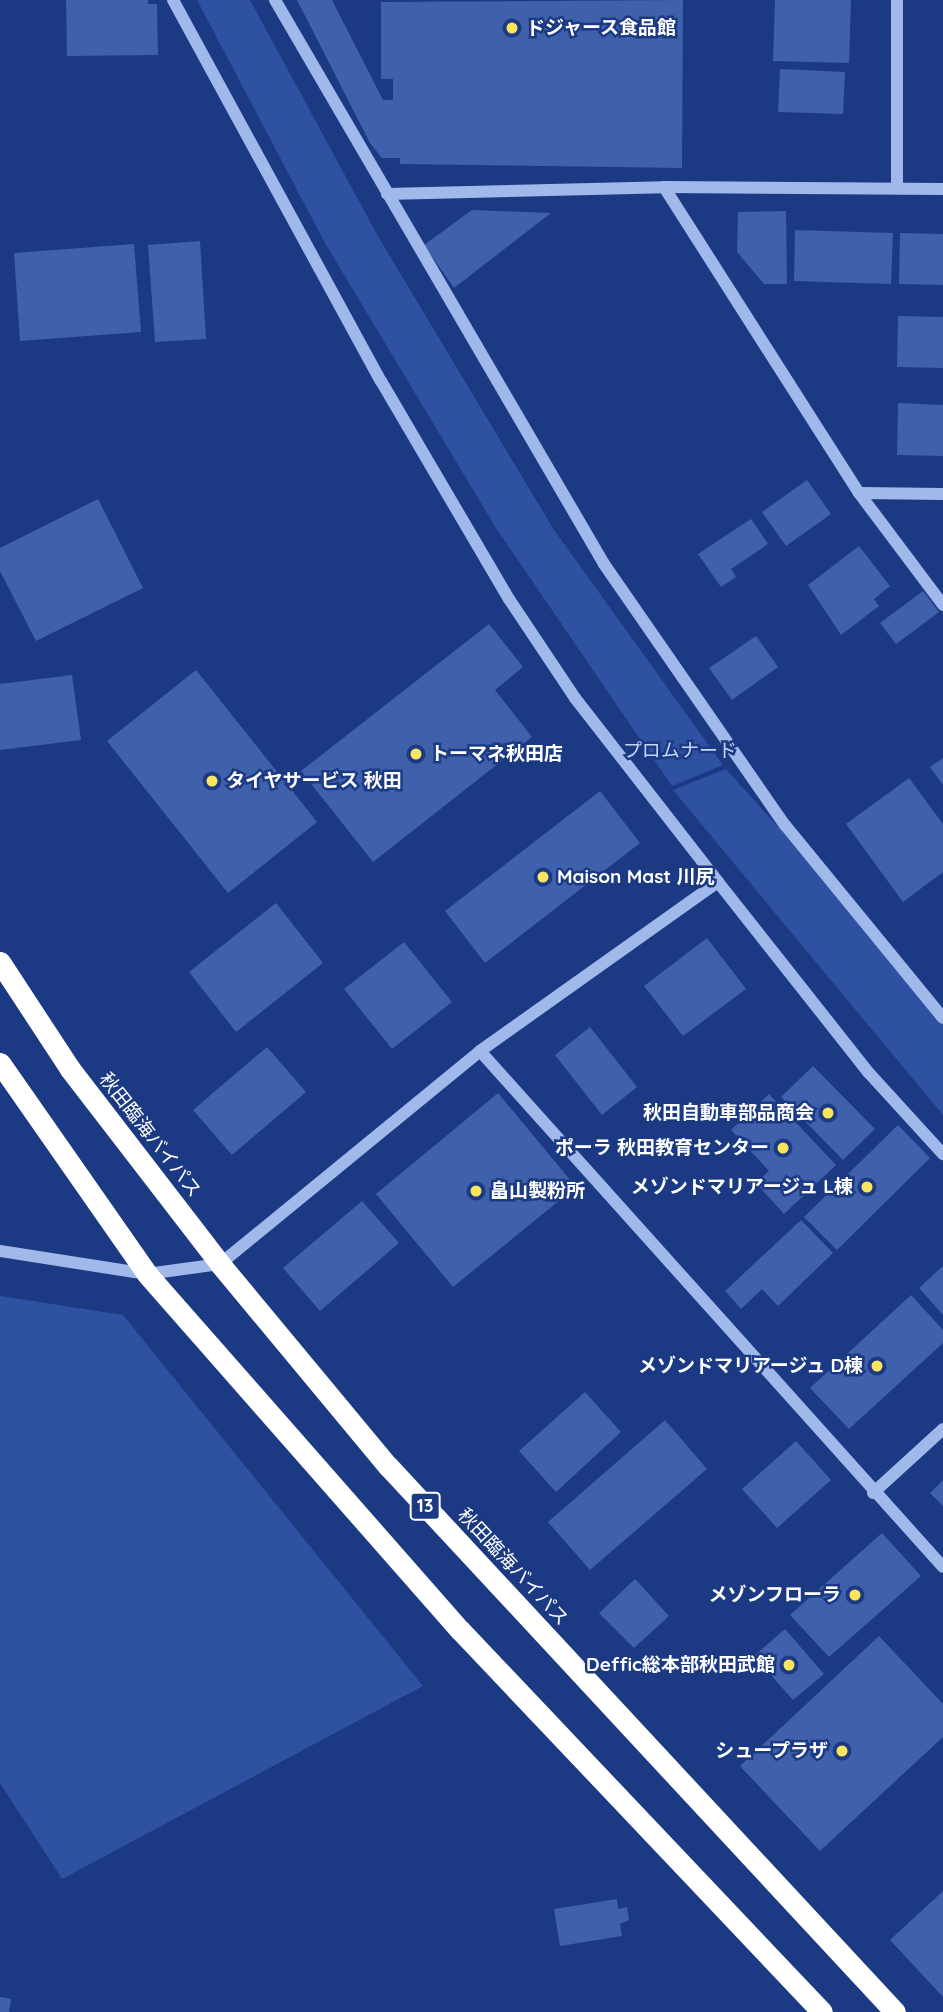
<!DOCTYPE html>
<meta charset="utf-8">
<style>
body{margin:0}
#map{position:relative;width:943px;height:2012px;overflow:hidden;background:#1b3a83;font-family:Quicksand,"Noto Sans JP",sans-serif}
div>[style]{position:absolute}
.green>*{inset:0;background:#2e51a2}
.building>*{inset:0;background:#3f60aa}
.minor>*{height:12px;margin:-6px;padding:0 6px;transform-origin:6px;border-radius:6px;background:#a1b8eb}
.highway>*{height:21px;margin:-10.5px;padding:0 10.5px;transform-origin:10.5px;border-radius:10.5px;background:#fff}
.dots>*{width:19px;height:19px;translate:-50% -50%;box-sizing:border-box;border:4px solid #1b3a83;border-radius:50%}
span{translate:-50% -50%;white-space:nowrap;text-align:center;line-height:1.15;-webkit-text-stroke:5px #1b3a83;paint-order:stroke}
.shield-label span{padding:2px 5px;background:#1b3a83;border:2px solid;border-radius:5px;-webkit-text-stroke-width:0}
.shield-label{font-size:18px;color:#fff;font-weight:700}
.poi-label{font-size:19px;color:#fff;font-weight:700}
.left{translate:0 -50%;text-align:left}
.right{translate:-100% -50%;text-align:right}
.park-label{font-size:19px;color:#c6d5f8}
.street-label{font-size:19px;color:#fff}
</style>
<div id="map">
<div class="green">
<div style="clip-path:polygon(197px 0,250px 0,379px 238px,554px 530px,723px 765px,672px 786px,496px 528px,325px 243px)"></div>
<div style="clip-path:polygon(726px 769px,943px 1010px,943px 1115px,673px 790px)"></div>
<div style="clip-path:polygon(0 1296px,123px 1315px,423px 1686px,62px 1879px,0 1783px)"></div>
</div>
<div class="building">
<div style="clip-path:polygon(66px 0,148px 0,148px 4px,157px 4px,158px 55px,67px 56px)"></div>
<div style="clip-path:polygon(297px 0,332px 0,383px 100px,393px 100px,393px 79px,381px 79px,381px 2px,683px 0,682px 168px,400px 164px,400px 158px,382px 158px,370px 143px)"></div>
<div style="clip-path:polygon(775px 0,851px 0,849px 63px,773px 61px)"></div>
<div style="clip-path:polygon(780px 69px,845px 72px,843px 114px,778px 112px)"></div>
<div style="clip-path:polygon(472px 210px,551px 213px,454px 288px,424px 245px)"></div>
<div style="clip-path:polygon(786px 211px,787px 284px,764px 284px,737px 252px,738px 212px)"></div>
<div style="clip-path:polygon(795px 230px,893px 233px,891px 284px,794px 281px)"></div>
<div style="clip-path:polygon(900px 233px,943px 234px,943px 285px,899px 284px)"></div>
<div style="clip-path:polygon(200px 241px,206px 339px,155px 342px,148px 245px)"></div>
<div style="clip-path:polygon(134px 244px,141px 332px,20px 341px,14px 253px)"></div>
<div style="clip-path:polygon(898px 316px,943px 317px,943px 368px,897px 367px)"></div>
<div style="clip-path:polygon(898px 403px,943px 405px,943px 456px,897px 455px)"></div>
<div style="clip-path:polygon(807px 480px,831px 514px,786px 546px,762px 512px)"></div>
<div style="clip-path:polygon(98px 499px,143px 588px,36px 641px,0 571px,0 548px)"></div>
<div style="clip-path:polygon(751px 519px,768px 544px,731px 569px,736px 577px,721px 587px,698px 554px)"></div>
<div style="clip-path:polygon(859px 546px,890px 586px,874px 599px,879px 606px,841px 635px,808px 585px)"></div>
<div style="clip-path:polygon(923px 591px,939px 612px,896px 644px,880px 623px)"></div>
<div style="clip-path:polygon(489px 624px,523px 667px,495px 690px,532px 737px,373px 862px,301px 771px)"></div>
<div style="clip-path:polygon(756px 636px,778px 667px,732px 700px,709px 668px)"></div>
<div style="clip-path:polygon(196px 670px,317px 822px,228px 893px,107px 741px)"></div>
<div style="clip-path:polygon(72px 675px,81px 740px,0 750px,0 684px)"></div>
<div style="clip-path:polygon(943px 758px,943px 785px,930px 767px)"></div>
<div style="clip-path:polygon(909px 778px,943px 824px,943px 872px,903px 902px,846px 824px)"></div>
<div style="clip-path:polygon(600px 791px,640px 843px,485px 963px,445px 911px)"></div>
<div style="clip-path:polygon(276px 903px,323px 963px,236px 1032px,189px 972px)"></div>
<div style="clip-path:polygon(707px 938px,746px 989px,683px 1036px,644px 986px)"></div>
<div style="clip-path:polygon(404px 942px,452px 1002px,392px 1049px,344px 989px)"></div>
<div style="clip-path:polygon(590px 1027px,637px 1087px,602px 1115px,555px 1055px)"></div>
<div style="clip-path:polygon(267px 1047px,306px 1092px,232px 1155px,193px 1110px)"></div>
<div style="clip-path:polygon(813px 1066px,875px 1129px,843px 1160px,781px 1097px)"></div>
<div style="clip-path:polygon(498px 1093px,576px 1187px,453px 1287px,376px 1194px)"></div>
<div style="clip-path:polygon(769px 1094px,836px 1165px,784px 1214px,756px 1183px,769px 1171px,731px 1130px)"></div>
<div style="clip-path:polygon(898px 1125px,930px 1158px,837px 1250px,804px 1217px)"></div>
<div style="clip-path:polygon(362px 1201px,399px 1243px,320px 1311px,283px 1268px)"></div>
<div style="clip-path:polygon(801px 1220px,833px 1253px,778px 1306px,762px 1289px,741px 1309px,725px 1291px)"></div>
<div style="clip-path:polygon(943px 1266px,943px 1315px,919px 1288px)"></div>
<div style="clip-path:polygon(911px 1295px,943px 1330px,943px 1343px,849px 1429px,810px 1388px)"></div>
<div style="clip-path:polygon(585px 1392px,621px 1432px,556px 1492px,519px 1451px)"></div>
<div style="clip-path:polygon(665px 1420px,707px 1469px,590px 1570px,548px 1522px)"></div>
<div style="clip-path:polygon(796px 1441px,831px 1480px,777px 1528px,742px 1489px)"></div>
<div style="clip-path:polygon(943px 1480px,943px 1506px,930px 1493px)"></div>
<div style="clip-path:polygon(882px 1533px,921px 1576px,829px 1657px,790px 1615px)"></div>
<div style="clip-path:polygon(635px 1579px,669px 1616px,634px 1648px,599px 1613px)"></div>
<div style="clip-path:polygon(785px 1629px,824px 1674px,793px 1700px,754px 1656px)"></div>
<div style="clip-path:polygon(879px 1636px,943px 1704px,943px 1737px,820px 1851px,740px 1766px)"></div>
<div style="clip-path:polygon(943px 1891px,943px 1997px,890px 1940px)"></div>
<div style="clip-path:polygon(617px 1899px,618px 1909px,627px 1907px,629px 1920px,620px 1924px,622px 1936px,560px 1946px,554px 1909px)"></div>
<div style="clip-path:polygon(0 1997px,11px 1999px,9px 2012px,0 2012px)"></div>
</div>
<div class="minor">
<div style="left:173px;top:0;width:434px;rotate:61.4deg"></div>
<div style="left:381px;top:381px;width:253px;rotate:59.6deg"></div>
<div style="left:509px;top:599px;width:119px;rotate:56.3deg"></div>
<div style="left:575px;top:698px;width:233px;rotate:52.1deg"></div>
<div style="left:718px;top:882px;width:243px;rotate:51.7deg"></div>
<div style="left:869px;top:1073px;width:110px;rotate:47.6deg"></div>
<div style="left:275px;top:0;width:653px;rotate:59.74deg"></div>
<div style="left:604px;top:564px;width:318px;rotate:55.3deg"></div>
<div style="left:785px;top:825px;width:249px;rotate:50.7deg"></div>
<div style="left:664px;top:187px;width:363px;rotate:57.5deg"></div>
<div style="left:859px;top:493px;width:140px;rotate:53.1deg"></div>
<div style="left:897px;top:188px;width:188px;rotate:-90deg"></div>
<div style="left:387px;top:194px;width:277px;rotate:-1.4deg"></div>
<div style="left:664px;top:187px;width:279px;rotate:0.4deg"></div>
<div style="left:859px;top:493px;width:84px;rotate:0.7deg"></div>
<div style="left:480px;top:1051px;width:693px;rotate:48.1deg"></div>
<div style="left:0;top:1251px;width:149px;rotate:8.9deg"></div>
<div style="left:147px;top:1274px;width:74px;rotate:-7.8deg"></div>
<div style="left:220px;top:1264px;width:336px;rotate:-39.3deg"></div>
<div style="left:480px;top:1051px;width:292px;rotate:-35.4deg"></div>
<div style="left:873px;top:1493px;width:95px;rotate:-42.4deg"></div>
</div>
<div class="highway">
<div style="left:0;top:962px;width:128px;rotate:56.8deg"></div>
<div style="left:70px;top:1069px;width:246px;rotate:52.4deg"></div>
<div style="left:220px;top:1264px;width:263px;rotate:50.3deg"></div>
<div style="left:388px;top:1466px;width:745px;rotate:47.12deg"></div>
<div style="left:0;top:1063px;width:257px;rotate:55.1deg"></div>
<div style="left:147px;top:1274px;width:474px;rotate:48.7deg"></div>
<div style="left:460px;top:1630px;width:526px;rotate:46.54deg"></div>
</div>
<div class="dots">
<div style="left:512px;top:28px;background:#fce55e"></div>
<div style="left:416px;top:754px;background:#fce55e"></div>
<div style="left:212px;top:781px;background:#fce55e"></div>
<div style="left:543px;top:877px;background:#fce55e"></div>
<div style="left:828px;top:1113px;background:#fce55e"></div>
<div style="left:783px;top:1148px;background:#fce55e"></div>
<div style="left:867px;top:1187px;background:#fce55e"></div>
<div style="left:476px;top:1191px;background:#fce55e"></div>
<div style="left:877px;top:1366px;background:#fce55e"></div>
<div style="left:855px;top:1595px;background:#fce55e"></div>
<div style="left:789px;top:1665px;background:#fce55e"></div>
<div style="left:842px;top:1751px;background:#fce55e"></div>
</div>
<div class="shield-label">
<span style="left:425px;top:1506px">13</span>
</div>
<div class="poi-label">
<span class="left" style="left:526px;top:28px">ドジャース食品館</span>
<span class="left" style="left:430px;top:754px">トーマネ秋田店</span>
<span class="left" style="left:226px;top:781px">タイヤサービス 秋田</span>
<span class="left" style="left:557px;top:877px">Maison Mast 川尻</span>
<span class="right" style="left:814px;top:1113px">秋田自動車部品商会</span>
<span class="right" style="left:769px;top:1148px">ポーラ 秋田教育センター</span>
<span class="right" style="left:853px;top:1187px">メゾンドマリアージュ L棟</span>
<span class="left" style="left:490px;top:1191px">畠山製粉所</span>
<span class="right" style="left:863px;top:1366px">メゾンドマリアージュ D棟</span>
<span class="right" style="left:841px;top:1595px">メゾンフローラ</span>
<span class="right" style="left:775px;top:1665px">Deffic総本部秋田武館</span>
<span class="right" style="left:828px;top:1751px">シュープラザ</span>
</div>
<div class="park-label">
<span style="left:680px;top:751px">プロムナード</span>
</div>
<div class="street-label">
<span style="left:150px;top:1135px;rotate:52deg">秋田臨海バイパス</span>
<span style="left:513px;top:1567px;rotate:47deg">秋田臨海バイパス</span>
</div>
</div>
